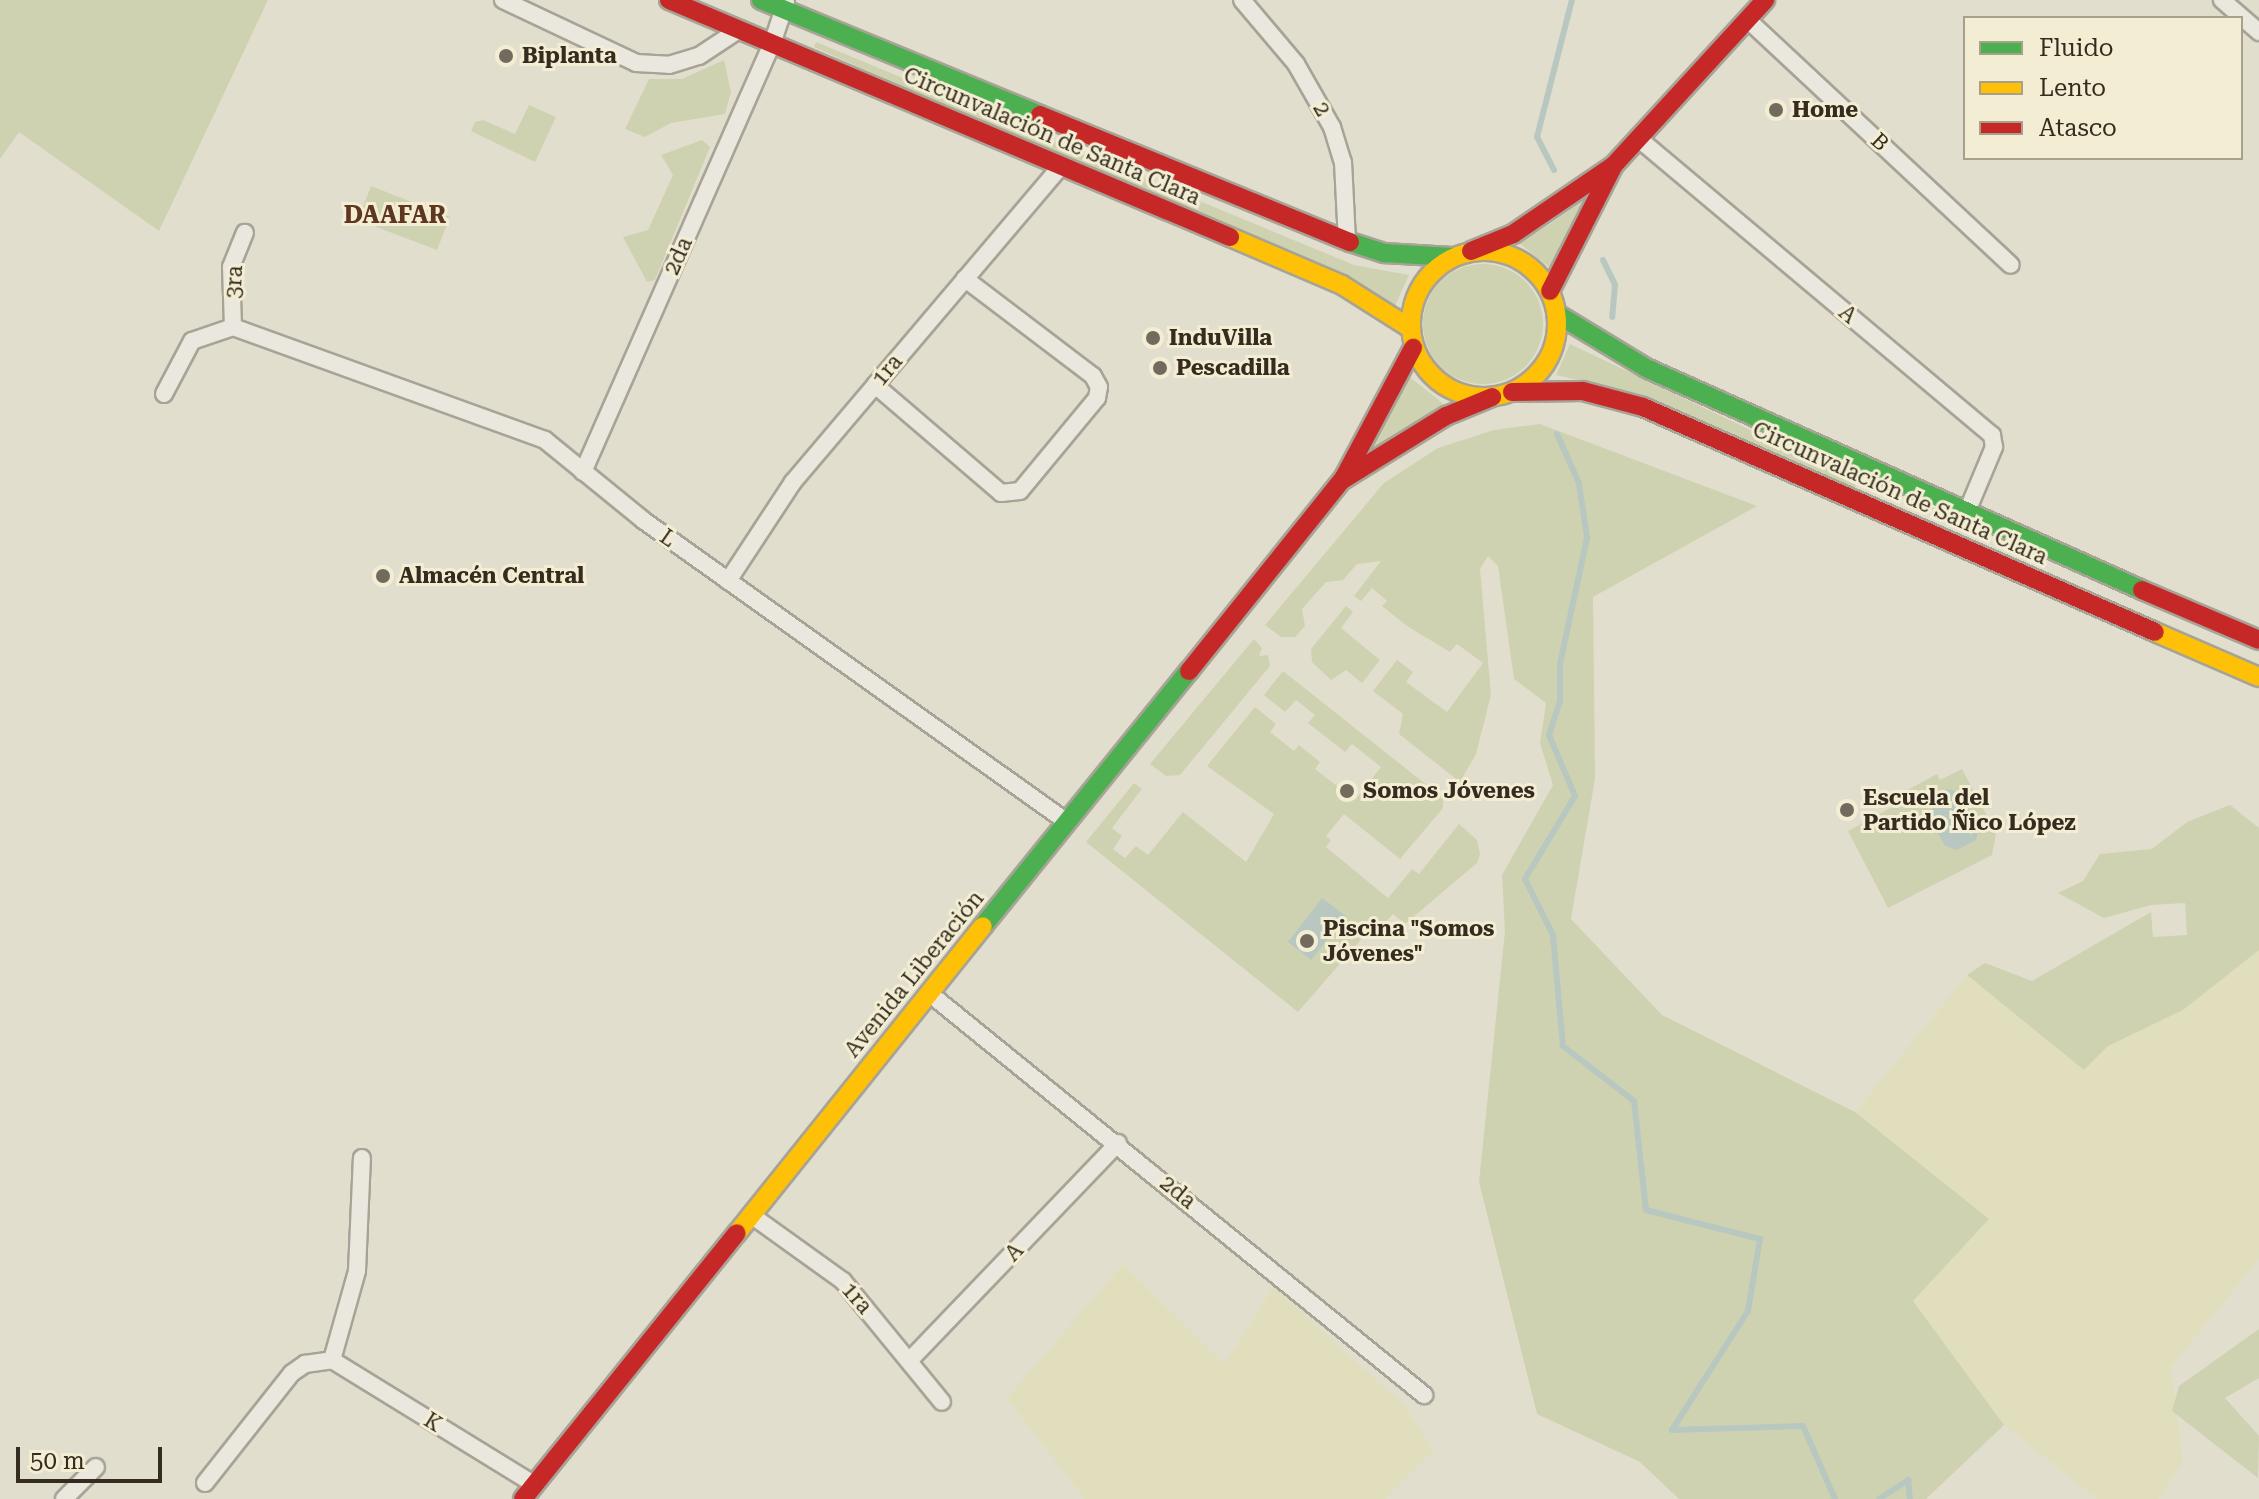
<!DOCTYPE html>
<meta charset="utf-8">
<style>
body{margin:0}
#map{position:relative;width:2259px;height:1499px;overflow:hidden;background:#e2decd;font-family:"Roboto Serif",serif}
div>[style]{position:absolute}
.farmland>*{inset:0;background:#e1debe}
.green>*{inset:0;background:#ced2b0}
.round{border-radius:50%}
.water>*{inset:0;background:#b8c8c0}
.stream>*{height:6px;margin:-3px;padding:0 3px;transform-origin:3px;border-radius:3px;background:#b8c8c0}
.roads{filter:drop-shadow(2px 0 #a7a396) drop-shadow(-2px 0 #a7a396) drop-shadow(0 2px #a7a396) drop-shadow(0 -2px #a7a396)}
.street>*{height:16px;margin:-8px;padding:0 8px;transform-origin:8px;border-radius:8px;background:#eae8de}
.fast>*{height:18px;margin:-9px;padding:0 9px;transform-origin:9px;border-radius:9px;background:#4caf50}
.slow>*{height:18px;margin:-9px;padding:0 9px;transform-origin:9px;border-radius:9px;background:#ffc107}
.slow>.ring{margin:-9px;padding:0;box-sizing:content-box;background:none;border:18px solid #ffc107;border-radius:50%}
.jam>*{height:18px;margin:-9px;padding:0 9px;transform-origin:9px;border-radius:9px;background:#c62828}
.dots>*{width:22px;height:22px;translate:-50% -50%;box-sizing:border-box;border:4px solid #f3eed3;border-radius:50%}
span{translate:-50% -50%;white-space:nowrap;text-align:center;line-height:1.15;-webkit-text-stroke:6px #f3eed3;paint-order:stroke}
.poi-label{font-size:22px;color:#352c1f;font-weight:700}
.left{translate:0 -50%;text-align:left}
.street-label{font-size:22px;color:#352c1f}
.neighbourhood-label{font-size:24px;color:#5f3621;font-weight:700}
.legend{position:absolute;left:1963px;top:16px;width:280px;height:144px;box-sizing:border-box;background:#f3eed3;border:2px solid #a7a08b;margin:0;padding:10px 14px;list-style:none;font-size:24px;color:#352c1f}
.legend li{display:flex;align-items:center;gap:16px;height:40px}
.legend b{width:40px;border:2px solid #a7a08b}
.scale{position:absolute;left:16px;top:1447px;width:146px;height:36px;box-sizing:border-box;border:4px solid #352c1f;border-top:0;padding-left:10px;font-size:24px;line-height:28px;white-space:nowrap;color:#352c1f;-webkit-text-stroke:6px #f3eed3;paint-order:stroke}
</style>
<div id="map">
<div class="farmland">
<div style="clip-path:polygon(2259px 950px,2259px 1259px,2171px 1367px,2183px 1462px,2158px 1499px,2097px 1499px,2004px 1425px,1913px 1301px,1988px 1219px,1855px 1112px,1967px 975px,2084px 1070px,2108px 1046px,2183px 1010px)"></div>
<div style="clip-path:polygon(1123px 1264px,1224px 1364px,1274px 1287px,1405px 1406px,1434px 1451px,1385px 1499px,1085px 1499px,1007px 1398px)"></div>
</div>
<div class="green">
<div style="clip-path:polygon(0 0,268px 0,159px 231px,19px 132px,0 159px)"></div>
<div style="clip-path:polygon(816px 42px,1354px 265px,1409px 275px,1394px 308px,814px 47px)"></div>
<div style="clip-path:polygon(724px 60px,731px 92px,725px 114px,671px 123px,645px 137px,625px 129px,649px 79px,682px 79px)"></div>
<div style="clip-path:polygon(529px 105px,556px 117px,535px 162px,471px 131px,475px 122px,483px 120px,515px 134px)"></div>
<div style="clip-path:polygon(702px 140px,710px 147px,655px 280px,647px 282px,623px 237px,648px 230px,673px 175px,661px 155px)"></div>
<div style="clip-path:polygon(371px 186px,450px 217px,437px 250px,358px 220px)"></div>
<div style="clip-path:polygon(1588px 197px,1553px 270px,1519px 243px,1550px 224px)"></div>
<div class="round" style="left:1423px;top:264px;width:120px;height:120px"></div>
<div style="clip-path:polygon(1570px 344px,1858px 481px,1854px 490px,1648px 397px,1556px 375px)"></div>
<div style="clip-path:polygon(1406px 374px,1445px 405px,1365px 455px)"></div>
<div style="clip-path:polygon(1540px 424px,1757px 506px,1593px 597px,1595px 779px,1571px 919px,1662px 1015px,1855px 1112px,1989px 1219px,1913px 1301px,2004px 1425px,1926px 1499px,1679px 1499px,1640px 1462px,1537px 1414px,1479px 1182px,1505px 931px,1502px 875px,1553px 785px,1540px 743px,1546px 703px,1514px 679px,1498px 566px,1488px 556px,1480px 569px,1491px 695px,1476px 754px,1460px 782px,1399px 734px,1403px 714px,1373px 691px,1397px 660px,1413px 672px,1406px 682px,1447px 712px,1483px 663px,1457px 644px,1450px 652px,1407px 626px,1382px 606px,1387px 601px,1372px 588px,1361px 601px,1354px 596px,1381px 561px,1357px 564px,1343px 580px,1326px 582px,1302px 609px,1305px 626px,1295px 637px,1281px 637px,1265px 625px,1384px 483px,1438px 448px,1494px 430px)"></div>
<div style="clip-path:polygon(1346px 606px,1353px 612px,1341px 628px,1380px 660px,1362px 683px,1346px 670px,1331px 680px,1312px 662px,1311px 649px)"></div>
<div style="clip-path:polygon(1254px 639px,1262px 648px,1259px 656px,1268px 655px,1270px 666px,1180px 775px,1166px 776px,1150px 764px)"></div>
<div style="clip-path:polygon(1283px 671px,1443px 798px,1443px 808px,1400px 859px,1344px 814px,1326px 836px,1331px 840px,1326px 847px,1388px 898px,1412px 869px,1419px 874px,1459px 824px,1477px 840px,1480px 854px,1477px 863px,1405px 924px,1393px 914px,1384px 924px,1378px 920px,1298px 1012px,1086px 842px,1134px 783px,1142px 789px,1112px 828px,1122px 836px,1113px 849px,1125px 858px,1136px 846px,1148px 855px,1183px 812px,1246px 862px,1274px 814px,1207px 766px,1255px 707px,1276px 724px,1270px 732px,1294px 751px,1299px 745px,1320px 762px,1315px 769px,1355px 800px,1381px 767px,1352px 744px,1345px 752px,1308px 723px,1315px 715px,1296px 700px,1285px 712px,1264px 695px)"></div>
<div style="clip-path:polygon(1962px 769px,1996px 833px,1992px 855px,1888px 908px,1848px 831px,1907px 799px,1904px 792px,1937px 774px,1940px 780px)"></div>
<div style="clip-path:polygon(2230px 805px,2259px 828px,2259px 950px,2183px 1010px,2108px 1046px,2084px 1070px,1967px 975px,1985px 963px,2032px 981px,2151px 912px,2153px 937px,2187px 935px,2185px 903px,2151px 905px,2104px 918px,2058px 893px,2083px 881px,2100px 854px,2152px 849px,2187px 822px)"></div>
<div style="clip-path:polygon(2259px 1329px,2259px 1378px,2225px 1398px,2259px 1436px,2258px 1478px,2172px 1411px,2179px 1386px)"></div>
</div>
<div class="water">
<div style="clip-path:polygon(1947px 789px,1959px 792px,1979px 828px,1976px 840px,1957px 850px,1945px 846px,1928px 815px,1938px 801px,1935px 795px)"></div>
<div style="clip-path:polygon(1322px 898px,1346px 916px,1311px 960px,1288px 942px)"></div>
</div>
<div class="stream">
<div style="left:1554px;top:170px;width:37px;rotate:-117deg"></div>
<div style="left:1537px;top:137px;width:141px;rotate:-75.7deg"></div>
<div style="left:1603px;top:260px;width:28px;rotate:64deg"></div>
<div style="left:1615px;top:285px;width:32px;rotate:95deg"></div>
<div style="left:1557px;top:434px;width:54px;rotate:65.8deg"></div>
<div style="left:1579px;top:483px;width:56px;rotate:81.7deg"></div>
<div style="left:1587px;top:538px;width:129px;rotate:102.1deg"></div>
<div style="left:1560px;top:664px;width:37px;rotate:90deg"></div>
<div style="left:1560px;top:701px;width:36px;rotate:108deg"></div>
<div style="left:1549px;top:735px;width:66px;rotate:66.9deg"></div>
<div style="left:1575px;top:796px;width:97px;rotate:121.1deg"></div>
<div style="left:1525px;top:879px;width:63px;rotate:63.4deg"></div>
<div style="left:1553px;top:935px;width:111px;rotate:84.9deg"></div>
<div style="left:1563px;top:1046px;width:90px;rotate:37.8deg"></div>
<div style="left:1634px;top:1101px;width:110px;rotate:83.7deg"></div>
<div style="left:1646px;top:1210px;width:118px;rotate:14.3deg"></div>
<div style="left:1760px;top:1239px;width:73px;rotate:99.5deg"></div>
<div style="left:1748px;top:1311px;width:141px;rotate:122.6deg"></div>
<div style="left:1672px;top:1430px;width:131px;rotate:-1.7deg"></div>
<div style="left:1803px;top:1426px;width:80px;rotate:66.3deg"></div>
<div style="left:1879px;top:1499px;width:35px;rotate:-33deg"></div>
<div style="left:1908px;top:1480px;width:19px;rotate:84deg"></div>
</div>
<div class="roads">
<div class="street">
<div style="left:503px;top:0;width:147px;rotate:25.3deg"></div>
<div style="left:636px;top:63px;width:33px;rotate:3deg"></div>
<div style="left:669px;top:65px;width:31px;rotate:-17deg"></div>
<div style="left:699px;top:56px;width:49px;rotate:-33.4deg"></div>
<div style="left:1242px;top:0;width:84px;rotate:49.8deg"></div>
<div style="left:1296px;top:64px;width:73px;rotate:60.3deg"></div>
<div style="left:1332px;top:127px;width:37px;rotate:73deg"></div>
<div style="left:1343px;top:162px;width:79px;rotate:87.1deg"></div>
<div style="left:2222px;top:0;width:49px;rotate:40.9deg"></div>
<div style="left:1748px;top:20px;width:359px;rotate:43deg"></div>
<div style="left:1639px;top:139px;width:461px;rotate:40deg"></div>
<div style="left:1992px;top:435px;width:12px;rotate:81deg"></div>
<div style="left:1994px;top:447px;width:73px;rotate:112.7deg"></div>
<div style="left:233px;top:327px;width:332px;rotate:19.9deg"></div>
<div style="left:545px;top:440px;width:127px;rotate:39.2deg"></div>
<div style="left:643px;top:520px;width:521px;rotate:35.46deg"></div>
<div style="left:875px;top:385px;width:166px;rotate:40.6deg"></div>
<div style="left:1001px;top:493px;width:19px;rotate:-6deg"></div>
<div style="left:1020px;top:491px;width:121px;rotate:-50.4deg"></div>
<div style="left:1097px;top:398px;width:11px;rotate:-80deg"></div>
<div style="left:1099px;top:387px;width:13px;rotate:-119deg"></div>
<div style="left:1093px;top:376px;width:161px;rotate:-142.8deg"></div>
<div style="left:164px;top:394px;width:60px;rotate:-62.2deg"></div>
<div style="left:192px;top:341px;width:43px;rotate:-18.9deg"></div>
<div style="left:233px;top:327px;width:60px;rotate:-91.9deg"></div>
<div style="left:231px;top:267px;width:37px;rotate:-68deg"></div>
<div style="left:583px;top:472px;width:471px;rotate:-66.2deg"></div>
<div style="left:773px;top:41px;width:41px;rotate:-71.6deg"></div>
<div style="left:728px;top:581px;width:118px;rotate:-56.7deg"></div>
<div style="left:793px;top:482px;width:410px;rotate:-49.7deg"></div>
<div style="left:929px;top:993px;width:638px;rotate:39.08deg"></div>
<div style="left:751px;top:1215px;width:113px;rotate:35.7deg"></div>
<div style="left:843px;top:1281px;width:156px;rotate:50.7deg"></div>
<div style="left:332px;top:1360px;width:238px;rotate:31.6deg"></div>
<div style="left:909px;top:1361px;width:302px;rotate:-46.2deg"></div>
<div style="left:205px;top:1483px;width:140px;rotate:-51.7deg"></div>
<div style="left:292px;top:1373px;width:16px;rotate:-35deg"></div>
<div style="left:305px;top:1364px;width:27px;rotate:-8deg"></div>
<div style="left:332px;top:1360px;width:92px;rotate:-74.3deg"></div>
<div style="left:357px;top:1271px;width:113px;rotate:-87.5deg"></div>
<div style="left:64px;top:1499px;width:45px;rotate:-45deg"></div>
</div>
<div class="fast">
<div style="left:761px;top:0;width:302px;rotate:22.4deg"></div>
<div style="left:1350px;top:242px;width:36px;rotate:18deg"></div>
<div style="left:1384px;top:253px;width:68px;rotate:3.4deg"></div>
<div style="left:1557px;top:314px;width:104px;rotate:31.2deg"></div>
<div style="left:1646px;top:368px;width:543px;rotate:24.11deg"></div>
<div style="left:983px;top:926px;width:328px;rotate:-51.1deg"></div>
</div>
<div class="slow">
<div style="left:1230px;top:237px;width:122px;rotate:23.2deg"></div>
<div style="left:1342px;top:285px;width:80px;rotate:32.3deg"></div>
<div class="ring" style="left:1411px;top:251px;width:128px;height:128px"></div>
<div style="left:2155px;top:632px;width:113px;rotate:23.4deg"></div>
<div style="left:737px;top:1233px;width:393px;rotate:-51.3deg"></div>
</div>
<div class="jam">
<div style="left:669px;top:0;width:609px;rotate:22.9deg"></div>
<div style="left:1040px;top:115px;width:335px;rotate:22.3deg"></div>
<div style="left:1471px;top:251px;width:45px;rotate:-22deg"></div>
<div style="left:1513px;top:234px;width:122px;rotate:-34.3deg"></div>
<div style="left:1614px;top:165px;width:224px;rotate:-47.5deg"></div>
<div style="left:1550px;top:291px;width:139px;rotate:-63.1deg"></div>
<div style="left:1512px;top:392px;width:71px;rotate:-0.8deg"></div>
<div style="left:1583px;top:391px;width:62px;rotate:14.9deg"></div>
<div style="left:1643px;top:407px;width:559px;rotate:23.72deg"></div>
<div style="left:1344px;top:479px;width:120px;rotate:-31.7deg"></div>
<div style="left:1446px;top:416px;width:50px;rotate:-22.4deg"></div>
<div style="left:2142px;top:590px;width:127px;rotate:23.1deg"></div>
<div style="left:1189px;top:671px;width:246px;rotate:-51.3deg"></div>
<div style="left:1343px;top:479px;width:149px;rotate:-61.9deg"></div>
<div style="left:523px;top:1499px;width:341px;rotate:-51.2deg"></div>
</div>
</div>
<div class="dots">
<div style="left:506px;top:56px;background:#726a5c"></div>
<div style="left:1776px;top:110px;background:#726a5c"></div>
<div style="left:1153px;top:338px;background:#726a5c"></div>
<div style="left:1160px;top:368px;background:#726a5c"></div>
<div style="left:383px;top:576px;background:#726a5c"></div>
<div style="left:1347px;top:791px;background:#726a5c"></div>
<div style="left:1847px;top:810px;background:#726a5c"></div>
<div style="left:1307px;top:941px;background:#726a5c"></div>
</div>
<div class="poi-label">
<span class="left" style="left:522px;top:56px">Biplanta</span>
<span class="left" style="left:1792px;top:110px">Home</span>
<span class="left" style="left:1169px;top:338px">InduVilla</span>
<span class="left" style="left:1176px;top:368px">Pescadilla</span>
<span class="left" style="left:399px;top:576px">Almacén Central</span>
<span class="left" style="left:1363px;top:791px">Somos Jóvenes</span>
<span class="left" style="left:1863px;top:810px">Escuela del<br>Partido Ñico López</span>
<span class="left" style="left:1323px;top:941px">Piscina "Somos<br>Jóvenes"</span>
</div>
<div class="street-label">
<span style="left:1322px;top:109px;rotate:60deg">2</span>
<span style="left:1052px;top:136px;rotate:23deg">Circunvalación de Santa Clara</span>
<span style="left:1880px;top:142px;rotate:43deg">B</span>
<span style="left:678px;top:256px;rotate:-66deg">2da</span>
<span style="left:234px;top:282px;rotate:-87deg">3ra</span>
<span style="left:1848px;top:314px;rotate:40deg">A</span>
<span style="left:887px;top:370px;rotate:-50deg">1ra</span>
<span style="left:1900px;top:493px;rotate:24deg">Circunvalación de Santa Clara</span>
<span style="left:668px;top:538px;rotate:35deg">L</span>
<span style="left:914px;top:974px;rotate:-51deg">Avenida Liberación</span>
<span style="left:1178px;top:1192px;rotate:39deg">2da</span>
<span style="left:1014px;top:1252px;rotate:-46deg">A</span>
<span style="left:857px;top:1298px;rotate:49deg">1ra</span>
<span style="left:433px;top:1422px;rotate:32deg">K</span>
</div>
<div class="neighbourhood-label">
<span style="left:395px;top:216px">DAAFAR</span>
</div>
<ul class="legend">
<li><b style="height:10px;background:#4caf50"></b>Fluido</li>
<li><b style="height:10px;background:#ffc107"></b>Lento</li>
<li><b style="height:10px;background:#c62828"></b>Atasco</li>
</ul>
<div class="scale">50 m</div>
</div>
